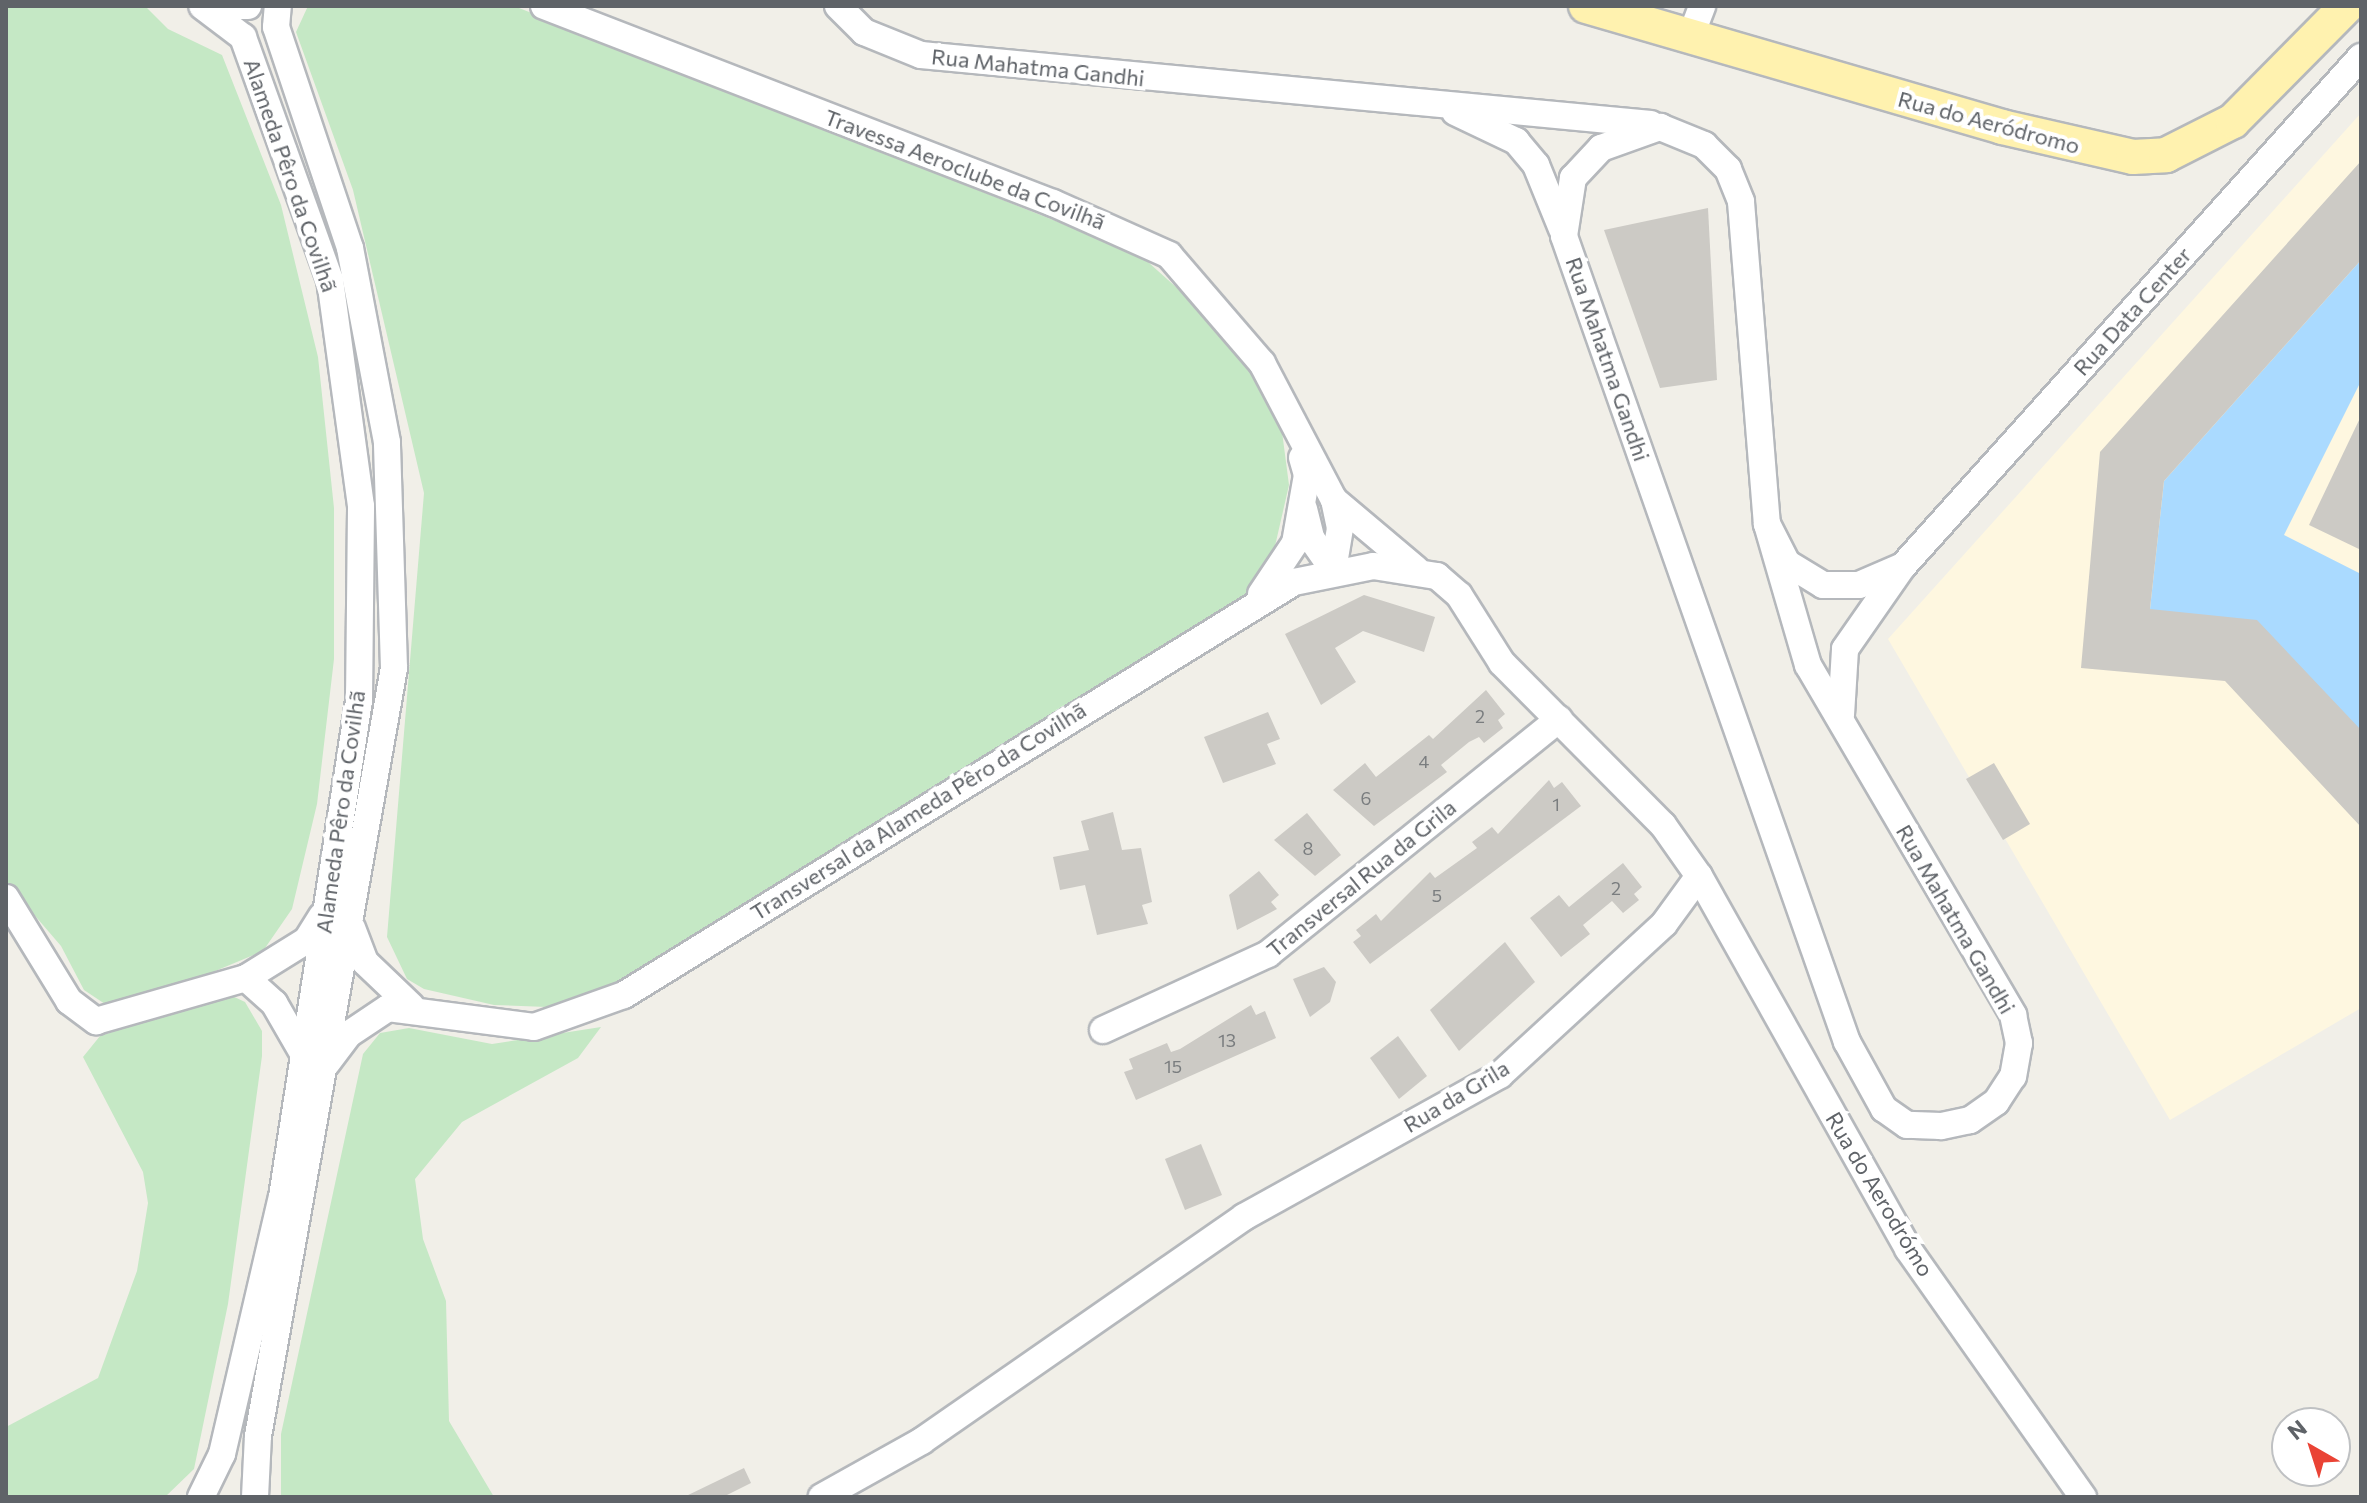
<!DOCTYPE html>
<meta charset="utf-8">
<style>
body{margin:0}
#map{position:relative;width:2367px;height:1503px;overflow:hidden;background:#f1efe8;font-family:Commissioner,sans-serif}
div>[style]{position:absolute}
.commercial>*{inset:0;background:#fef7e0}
.green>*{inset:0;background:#c5e8c5}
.water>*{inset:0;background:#aadaff}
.building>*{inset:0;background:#cccac5}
.roads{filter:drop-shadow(2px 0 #b5b8bc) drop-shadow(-2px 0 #b5b8bc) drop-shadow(0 2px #b5b8bc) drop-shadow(0 -2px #b5b8bc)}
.minor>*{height:26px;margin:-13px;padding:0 13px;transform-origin:13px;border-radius:13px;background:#fff}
.major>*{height:34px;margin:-17px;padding:0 17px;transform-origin:17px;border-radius:17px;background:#fff2af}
span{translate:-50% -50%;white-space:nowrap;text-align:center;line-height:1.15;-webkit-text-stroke:8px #fff;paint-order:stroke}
.number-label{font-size:18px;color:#7a7d7f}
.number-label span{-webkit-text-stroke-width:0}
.street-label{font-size:22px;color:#5f6368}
.frame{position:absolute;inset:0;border:8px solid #5f6368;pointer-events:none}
.north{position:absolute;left:2271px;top:1407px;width:80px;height:80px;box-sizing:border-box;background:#fff;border:2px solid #bfc1c3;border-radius:50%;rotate:321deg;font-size:22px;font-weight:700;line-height:32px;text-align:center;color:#5f6368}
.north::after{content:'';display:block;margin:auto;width:28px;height:36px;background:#ea4335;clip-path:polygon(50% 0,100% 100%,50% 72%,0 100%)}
</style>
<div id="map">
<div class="commercial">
<div style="clip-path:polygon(2361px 113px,2361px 1008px,2170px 1120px,1888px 639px)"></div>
</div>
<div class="green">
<div style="clip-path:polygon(6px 6px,145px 6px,168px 29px,222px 55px,281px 205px,318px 357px,334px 508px,334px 659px,317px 804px,292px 909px,263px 951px,117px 1012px,84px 990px,61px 946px,6px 882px)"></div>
<div style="clip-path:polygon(308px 6px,514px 6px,1139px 254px,1233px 338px,1281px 424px,1289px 485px,1267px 581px,1172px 647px,573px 1008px,494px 1005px,424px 989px,407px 979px,387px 937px,424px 493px,353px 190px,296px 32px)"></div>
<div style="clip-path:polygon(228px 994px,245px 1002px,262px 1031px,262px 1056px,228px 1304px,194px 1469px,165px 1497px,6px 1497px,6px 1427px,98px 1378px,137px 1271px,148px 1203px,143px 1172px,83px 1057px,100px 1036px)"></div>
<div style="clip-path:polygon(601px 1027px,578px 1058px,462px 1122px,415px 1179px,423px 1239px,446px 1301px,449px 1421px,494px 1497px,281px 1497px,281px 1434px,363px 1054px,380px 1033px,409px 1028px,492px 1044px)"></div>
</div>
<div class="water">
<div style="clip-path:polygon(2361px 260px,2361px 381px,2284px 535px,2361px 574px,2361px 730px,2150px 609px,2164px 481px)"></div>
</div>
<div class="building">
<div style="clip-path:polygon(2361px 161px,2361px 260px,2164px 481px,2150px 609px,2257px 620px,2361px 730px,2361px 827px,2225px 681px,2081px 668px,2100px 452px)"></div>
<div style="clip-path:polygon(1708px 208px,1717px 380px,1660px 388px,1604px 230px)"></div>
<div style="clip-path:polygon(2361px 416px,2361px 550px,2309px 525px)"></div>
<div style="clip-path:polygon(1364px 595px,1435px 617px,1424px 652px,1363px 631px,1335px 648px,1356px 682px,1321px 705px,1285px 634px)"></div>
<div style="clip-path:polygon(1486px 690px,1505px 714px,1498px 720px,1503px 728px,1484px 743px,1479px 737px,1469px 742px,1441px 765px,1447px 772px,1374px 826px,1333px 790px,1365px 763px,1376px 777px,1429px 735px,1433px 739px)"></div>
<div style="clip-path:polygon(1268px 712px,1280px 739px,1267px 744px,1276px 764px,1223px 783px,1204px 737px)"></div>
<div style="clip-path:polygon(1994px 763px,2030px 824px,2003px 840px,1966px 779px)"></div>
<div style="clip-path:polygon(1549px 780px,1554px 788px,1562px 782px,1581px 806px,1370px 964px,1353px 942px,1361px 936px,1356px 930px,1376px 914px,1381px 921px,1430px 872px,1435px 878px,1477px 848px,1472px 842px,1492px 827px,1498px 834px)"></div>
<div style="clip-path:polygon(1113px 812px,1122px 850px,1141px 848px,1152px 902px,1142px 905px,1148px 924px,1097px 935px,1085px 885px,1060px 890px,1053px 857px,1089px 850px,1081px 821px)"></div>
<div style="clip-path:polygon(1307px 813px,1341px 855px,1315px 876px,1274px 840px)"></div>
<div style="clip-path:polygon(1623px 863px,1642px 887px,1634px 894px,1639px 900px,1623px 913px,1612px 901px,1583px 925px,1590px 934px,1561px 957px,1530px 918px,1559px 895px,1569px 907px)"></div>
<div style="clip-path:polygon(1259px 871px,1279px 895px,1271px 902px,1277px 909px,1237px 930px,1229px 895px)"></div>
<div style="clip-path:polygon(1505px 942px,1535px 982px,1459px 1051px,1430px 1010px)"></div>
<div style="clip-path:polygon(1324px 967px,1336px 982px,1330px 1002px,1310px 1017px,1293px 979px)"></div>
<div style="clip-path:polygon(1251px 1005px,1256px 1015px,1265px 1011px,1276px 1038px,1136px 1100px,1124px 1072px,1133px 1069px,1129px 1059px,1167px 1043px,1171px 1052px,1180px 1049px)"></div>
<div style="clip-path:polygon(1398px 1036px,1427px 1076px,1399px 1099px,1370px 1058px)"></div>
<div style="clip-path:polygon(1201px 1144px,1222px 1195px,1185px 1210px,1165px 1159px)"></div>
<div style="clip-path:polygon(744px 1468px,751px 1483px,723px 1497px,684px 1497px)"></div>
</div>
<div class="roads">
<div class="minor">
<div style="left:208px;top:6px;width:40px"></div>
<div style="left:544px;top:6px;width:546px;rotate:21.16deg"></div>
<div style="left:1053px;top:203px;width:127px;rotate:24.1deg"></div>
<div style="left:1169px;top:255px;width:143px;rotate:49.3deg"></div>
<div style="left:1262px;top:363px;width:155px;rotate:62.3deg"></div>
<div style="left:1334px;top:500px;width:107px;rotate:40.1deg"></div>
<div style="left:838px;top:6px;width:37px;rotate:45deg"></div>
<div style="left:864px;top:32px;width:61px;rotate:22deg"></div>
<div style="left:921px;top:55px;width:733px;rotate:5.4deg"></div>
<div style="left:1690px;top:38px;width:34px;rotate:-69deg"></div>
<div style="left:1455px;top:112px;width:68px;rotate:25.4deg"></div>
<div style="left:1516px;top:141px;width:31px;rotate:50deg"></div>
<div style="left:1536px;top:165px;width:69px;rotate:67.9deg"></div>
<div style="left:1304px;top:509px;width:30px;rotate:76deg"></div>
<div style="left:1311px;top:538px;width:39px;rotate:55deg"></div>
<div style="left:1767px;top:524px;width:147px;rotate:73.8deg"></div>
<div style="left:1808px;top:665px;width:406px;rotate:59.6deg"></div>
<div style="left:2013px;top:1015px;width:29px;rotate:78deg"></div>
<div style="left:2019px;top:1043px;width:34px;rotate:100deg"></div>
<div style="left:2013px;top:1076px;width:31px;rotate:123deg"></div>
<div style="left:1996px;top:1102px;width:32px;rotate:145deg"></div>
<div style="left:1970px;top:1120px;width:30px;rotate:168deg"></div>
<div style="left:1941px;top:1126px;width:34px;rotate:-178deg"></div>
<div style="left:1907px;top:1125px;width:28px;rotate:-145deg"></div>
<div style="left:1884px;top:1109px;width:77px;rotate:-118.9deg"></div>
<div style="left:1847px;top:1042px;width:854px;rotate:-109.35deg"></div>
<div style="left:1564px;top:236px;width:59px;rotate:-81.2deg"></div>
<div style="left:1573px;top:178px;width:41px;rotate:-47deg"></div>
<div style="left:1601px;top:148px;width:63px;rotate:-19.6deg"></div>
<div style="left:1660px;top:127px;width:48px;rotate:22.2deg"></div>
<div style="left:1704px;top:145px;width:34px;rotate:45deg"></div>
<div style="left:1728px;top:169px;width:35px;rotate:68deg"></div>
<div style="left:1741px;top:202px;width:323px;rotate:85.4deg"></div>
<div style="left:1767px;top:524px;width:44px;rotate:62.9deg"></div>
<div style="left:1787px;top:563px;width:42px;rotate:31.4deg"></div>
<div style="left:1823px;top:585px;width:36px"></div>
<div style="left:1859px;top:585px;width:48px;rotate:-23.4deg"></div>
<div style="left:1333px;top:570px;width:43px;rotate:-80.5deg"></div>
<div style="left:1340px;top:528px;width:29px;rotate:-102deg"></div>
<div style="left:1261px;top:594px;width:61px;rotate:-56.3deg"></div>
<div style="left:1295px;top:543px;width:69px;rotate:-80deg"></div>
<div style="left:1307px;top:475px;width:18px;rotate:-106deg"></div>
<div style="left:1841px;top:715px;width:66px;rotate:-86.5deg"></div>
<div style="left:1845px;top:649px;width:101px;rotate:-55.1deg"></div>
<div style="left:1903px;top:566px;width:685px;rotate:-48.02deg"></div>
<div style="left:1699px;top:876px;width:428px;rotate:60.7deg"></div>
<div style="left:1908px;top:1249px;width:304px;rotate:54.8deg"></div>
<div style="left:6px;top:898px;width:121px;rotate:58.5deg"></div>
<div style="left:69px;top:1001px;width:34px;rotate:37deg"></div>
<div style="left:96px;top:1021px;width:156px;rotate:-16deg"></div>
<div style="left:246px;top:978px;width:72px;rotate:-31.9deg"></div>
<div style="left:307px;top:940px;width:28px;rotate:-58deg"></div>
<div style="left:352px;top:928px;width:36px;rotate:69deg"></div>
<div style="left:365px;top:962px;width:64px;rotate:43.7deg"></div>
<div style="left:246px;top:978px;width:38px;rotate:42deg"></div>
<div style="left:274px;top:1003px;width:60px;rotate:60deg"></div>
<div style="left:1103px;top:1030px;width:182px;rotate:-24.7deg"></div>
<div style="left:1268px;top:954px;width:374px;rotate:-38.9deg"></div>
<div style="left:327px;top:1063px;width:36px;rotate:-53deg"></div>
<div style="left:349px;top:1034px;width:47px;rotate:-33.7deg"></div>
<div style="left:388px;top:1008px;width:147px;rotate:7.4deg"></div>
<div style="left:534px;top:1027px;width:96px;rotate:-19.6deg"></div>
<div style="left:624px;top:995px;width:787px;rotate:-31.65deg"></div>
<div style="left:1294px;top:582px;width:81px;rotate:-11.4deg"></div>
<div style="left:1373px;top:566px;width:65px;rotate:8.9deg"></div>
<div style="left:1437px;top:576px;width:29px;rotate:41deg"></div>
<div style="left:1459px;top:595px;width:80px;rotate:57.7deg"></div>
<div style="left:1502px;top:663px;width:228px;rotate:45.2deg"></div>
<div style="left:1663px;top:825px;width:62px;rotate:54.8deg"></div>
<div style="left:1699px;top:876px;width:59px;rotate:126.1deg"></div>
<div style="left:1664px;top:924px;width:223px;rotate:137.4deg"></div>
<div style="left:1500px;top:1075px;width:293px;rotate:151deg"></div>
<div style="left:1244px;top:1217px;width:392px;rotate:145.2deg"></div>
<div style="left:922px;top:1441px;width:115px;rotate:150.8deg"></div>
<div style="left:201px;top:1497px;width:48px;rotate:-64deg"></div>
<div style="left:222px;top:1454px;width:264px;rotate:-76.9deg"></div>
<div style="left:282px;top:1197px;width:502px;rotate:-81.18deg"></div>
<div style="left:359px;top:701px;width:195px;rotate:-89.4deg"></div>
<div style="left:361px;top:506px;width:228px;rotate:-97.8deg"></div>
<div style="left:330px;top:280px;width:258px;rotate:-109.7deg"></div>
<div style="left:243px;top:37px;width:51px;rotate:-142.9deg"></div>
<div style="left:255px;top:1497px;width:61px;rotate:-87.2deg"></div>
<div style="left:258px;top:1436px;width:780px;rotate:-79.96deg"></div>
<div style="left:394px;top:668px;width:226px;rotate:-91.8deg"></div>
<div style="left:387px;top:442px;width:197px;rotate:-100.8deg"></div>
<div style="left:350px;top:248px;width:233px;rotate:-108.5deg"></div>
<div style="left:276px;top:27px;width:21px;rotate:-85deg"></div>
</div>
<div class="major">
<div style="left:1586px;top:6px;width:433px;rotate:16.2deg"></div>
<div style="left:2002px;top:127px;width:134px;rotate:12.9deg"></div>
<div style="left:2133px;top:157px;width:33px;rotate:-3deg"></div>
<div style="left:2166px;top:155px;width:75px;rotate:-26.9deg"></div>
<div style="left:2233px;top:121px;width:162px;rotate:-45.3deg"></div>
</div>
</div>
<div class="number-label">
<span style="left:1480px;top:716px">2</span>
<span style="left:1424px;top:761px">4</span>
<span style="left:1366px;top:798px">6</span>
<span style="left:1556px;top:804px">1</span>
<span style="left:1308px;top:848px">8</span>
<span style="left:1616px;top:888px">2</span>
<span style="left:1437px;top:895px">5</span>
<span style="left:1227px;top:1040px">13</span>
<span style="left:1173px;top:1066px">15</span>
</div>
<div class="street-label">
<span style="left:1038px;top:67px;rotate:6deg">Rua Mahatma Gandhi</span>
<span style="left:1989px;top:122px;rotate:15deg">Rua do Aeródromo</span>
<span style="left:965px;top:169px;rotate:21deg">Travessa Aeroclube da Covilhã</span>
<span style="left:291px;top:175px;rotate:71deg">Alameda Pêro da Covilhã</span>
<span style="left:2132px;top:311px;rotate:-48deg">Rua Data Center</span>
<span style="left:1608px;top:359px;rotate:71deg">Rua Mahatma Gandhi</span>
<span style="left:918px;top:811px;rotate:-32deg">Transversal da Alameda Pêro da Covilhã</span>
<span style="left:340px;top:812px;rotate:-82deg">Alameda Pêro da Covilhã</span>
<span style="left:1361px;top:878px;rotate:-39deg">Transversal Rua da Grila</span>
<span style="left:1956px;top:919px;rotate:60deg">Rua Mahatma Gandhi</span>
<span style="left:1456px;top:1096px;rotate:-31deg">Rua da Grila</span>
<span style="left:1880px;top:1194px;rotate:59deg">Rua do Aerodrómo</span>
</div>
<div class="frame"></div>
<div class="north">N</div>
</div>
